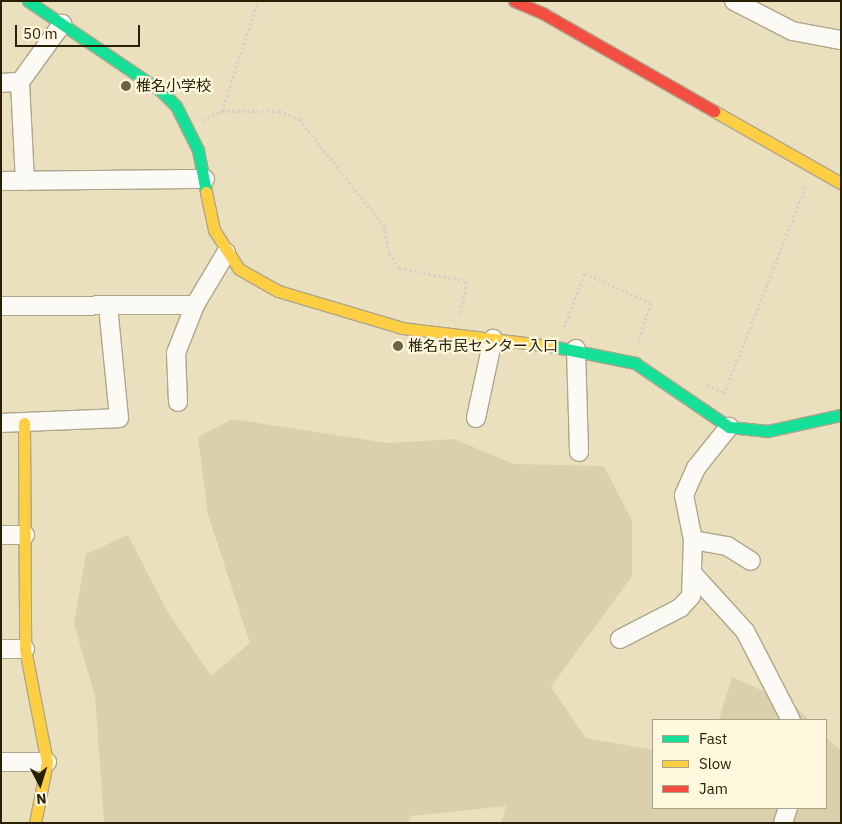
<!DOCTYPE html>
<meta charset="utf-8">
<style>
body{margin:0}
#map{position:relative;width:842px;height:824px;overflow:hidden;background:#eae0bd;font-family:"IBM Plex Sans","Noto Sans JP",sans-serif}
div>[style]{position:absolute}
.green>*{inset:0;background:#dbd0ac}
.path>*{height:3px;margin-top:-1.5px;transform-origin:0;background:repeating-linear-gradient(90deg,#d6d2c7 0 2.5px,transparent 0 5px)}
.roads{filter:drop-shadow(1px 0 #aea68b) drop-shadow(-1px 0 #aea68b) drop-shadow(0 1px #aea68b) drop-shadow(0 -1px #aea68b)}
.street>*{height:18px;margin:-9px;padding:0 9px;transform-origin:9px;border-radius:9px;background:#fcfaf5}
.fast>*{height:11px;margin:-5.5px;padding:0 5.5px;transform-origin:5.5px;border-radius:5.5px;background:#16e098}
.slow>*{height:11px;margin:-5.5px;padding:0 5.5px;transform-origin:5.5px;border-radius:5.5px;background:#ffcf43}
.jam>*{height:11px;margin:-5.5px;padding:0 5.5px;transform-origin:5.5px;border-radius:5.5px;background:#f24e42}
.dots>*{width:14px;height:14px;translate:-50% -50%;box-sizing:border-box;border:2px solid #fff8df;border-radius:50%}
span{translate:-50% -50%;white-space:nowrap;text-align:center;line-height:1.15;-webkit-text-stroke:4.5px #fff8df;paint-order:stroke}
.poi-label{font-size:15px;color:#272006}
.left{translate:0 -50%;text-align:left}
.frame{position:absolute;inset:0;border:2px solid #272006;pointer-events:none}
.legend{position:absolute;left:652px;top:719px;width:175px;height:90px;box-sizing:border-box;background:#fff8df;border:1px solid #a9a288;margin:0;padding:6px 9px;list-style:none;font-size:15px;color:#272006}
.legend li{display:flex;align-items:center;gap:10px;height:25px}
.legend b{width:25px;border:1px solid #a9a288}
.north{position:absolute;left:15px;top:759px;width:50px;height:50px;-webkit-text-stroke:4px #fff8df;paint-order:stroke;rotate:175deg;font-size:14px;font-weight:700;line-height:20px;text-align:center;color:#272006}
.north::after{content:'';display:block;margin:auto;width:18px;height:22px;background:#272006;clip-path:polygon(50% 0,100% 100%,50% 72%,0 100%)}
.scale{position:absolute;left:15px;top:25px;width:125px;height:22px;box-sizing:border-box;border:2px solid #272006;border-top:0;padding-left:6px;font-size:15px;line-height:18px;white-space:nowrap;color:#272006;-webkit-text-stroke:4px #fff8df;paint-order:stroke}
</style>
<div id="map">
<div class="green">
<div style="clip-path:polygon(232px 419px,388px 443px,454px 439px,514px 464px,604px 466px,632px 521px,632px 576px,551px 687px,586px 738px,653px 750px,653px 808px,826px 808px,826px 737px,841px 751px,841px 823px,501px 823px,506px 806px,412px 816px,407px 823px,104px 823px,95px 696px,74px 624px,86px 554px,128px 535px,167px 611px,211px 676px,250px 643px,208px 515px,198px 437px)"></div>
<div style="clip-path:polygon(732px 677px,794px 705px,809px 720px,719px 720px)"></div>
</div>
<div class="path">
<div style="left:222px;top:111px;width:57px"></div>
<div style="left:279px;top:111px;width:22px;rotate:22deg"></div>
<div style="left:299px;top:119px;width:137px;rotate:51.5deg"></div>
<div style="left:384px;top:226px;width:27px;rotate:80deg"></div>
<div style="left:389px;top:253px;width:18px;rotate:56deg"></div>
<div style="left:399px;top:268px;width:69px;rotate:10.8deg"></div>
<div style="left:467px;top:281px;width:35px;rotate:102deg"></div>
<div style="left:203px;top:120px;width:21px;rotate:-25deg"></div>
<div style="left:222px;top:111px;width:116px;rotate:-71.9deg"></div>
<div style="left:564px;top:327px;width:58px;rotate:-68.7deg"></div>
<div style="left:585px;top:273px;width:72px;rotate:24.4deg"></div>
<div style="left:651px;top:303px;width:41px;rotate:108.4deg"></div>
<div style="left:707px;top:385px;width:18px;rotate:22deg"></div>
<div style="left:724px;top:394px;width:224px;rotate:-68.5deg"></div>
</div>
<div class="roads">
<div class="street">
<div style="left:734px;top:1px;width:65px;rotate:27.3deg"></div>
<div style="left:792px;top:31px;width:50px;rotate:10.4deg"></div>
<div style="left:1px;top:83px;width:19px;rotate:-3deg"></div>
<div style="left:1px;top:181px;width:204px;rotate:-0.6deg"></div>
<div style="left:25px;top:181px;width:99px;rotate:-92.9deg"></div>
<div style="left:20px;top:82px;width:72px;rotate:-54.1deg"></div>
<div style="left:1px;top:306px;width:194px;rotate:-0.3deg"></div>
<div style="left:195px;top:305px;width:61px;rotate:-59.2deg"></div>
<div style="left:576px;top:349px;width:103px;rotate:88.3deg"></div>
<div style="left:178px;top:402px;width:49px;rotate:-92.3deg"></div>
<div style="left:176px;top:353px;width:52px;rotate:-68.4deg"></div>
<div style="left:476px;top:418px;width:81px;rotate:-77.9deg"></div>
<div style="left:1px;top:423px;width:118px;rotate:-2.4deg"></div>
<div style="left:119px;top:418px;width:113px;rotate:-95.6deg"></div>
<div style="left:1px;top:535px;width:24px"></div>
<div style="left:693px;top:540px;width:35px;rotate:10deg"></div>
<div style="left:727px;top:546px;width:28px;rotate:32deg"></div>
<div style="left:694px;top:575px;width:76px;rotate:47.7deg"></div>
<div style="left:745px;top:631px;width:100px;rotate:62.7deg"></div>
<div style="left:620px;top:639px;width:68px;rotate:-27.3deg"></div>
<div style="left:680px;top:608px;width:16px;rotate:-47deg"></div>
<div style="left:691px;top:596px;width:56px;rotate:-88deg"></div>
<div style="left:693px;top:540px;width:46px;rotate:-101.3deg"></div>
<div style="left:684px;top:495px;width:30px;rotate:-66deg"></div>
<div style="left:696px;top:468px;width:53px;rotate:-51.2deg"></div>
<div style="left:1px;top:649px;width:24px"></div>
<div style="left:1px;top:762px;width:46px"></div>
<div style="left:783px;top:823px;width:16px;rotate:-72deg"></div>
</div>
<div class="fast">
<div style="left:28px;top:1px;width:161px;rotate:34.1deg"></div>
<div style="left:161px;top:91px;width:21px;rotate:45deg"></div>
<div style="left:176px;top:106px;width:49px;rotate:63.4deg"></div>
<div style="left:198px;top:150px;width:43px;rotate:79.2deg"></div>
<div style="left:551px;top:346px;width:86px;rotate:11.4deg"></div>
<div style="left:635px;top:363px;width:114px;rotate:34.2deg"></div>
<div style="left:729px;top:427px;width:39px;rotate:6deg"></div>
<div style="left:768px;top:431px;width:75px;rotate:-12.4deg"></div>
</div>
<div class="slow">
<div style="left:714px;top:111px;width:146px;rotate:29.6deg"></div>
<div style="left:206px;top:192px;width:39px;rotate:78deg"></div>
<div style="left:214px;top:230px;width:46px;rotate:57.3deg"></div>
<div style="left:239px;top:269px;width:45px;rotate:29.4deg"></div>
<div style="left:278px;top:291px;width:129px;rotate:16.6deg"></div>
<div style="left:402px;top:328px;width:150px;rotate:6.9deg"></div>
<div style="left:24px;top:423px;width:226px;rotate:89.7deg"></div>
<div style="left:25px;top:649px;width:115px;rotate:79deg"></div>
<div style="left:47px;top:762px;width:62px;rotate:101.1deg"></div>
</div>
<div class="jam">
<div style="left:514px;top:1px;width:33px;rotate:23deg"></div>
<div style="left:544px;top:14px;width:196px;rotate:29.7deg"></div>
</div>
</div>
<div class="dots">
<div style="left:126px;top:86px;background:#6b6346"></div>
<div style="left:398px;top:346px;background:#6b6346"></div>
</div>
<div class="poi-label">
<span class="left" style="left:136px;top:86px">椎名小学校</span>
<span class="left" style="left:408px;top:346px">椎名市民センター入口</span>
</div>
<div class="frame"></div>
<ul class="legend">
<li><b style="height:6px;background:#16e098"></b>Fast</li>
<li><b style="height:6px;background:#ffcf43"></b>Slow</li>
<li><b style="height:6px;background:#f24e42"></b>Jam</li>
</ul>
<div class="north">N</div>
<div class="scale">50 m</div>
</div>
